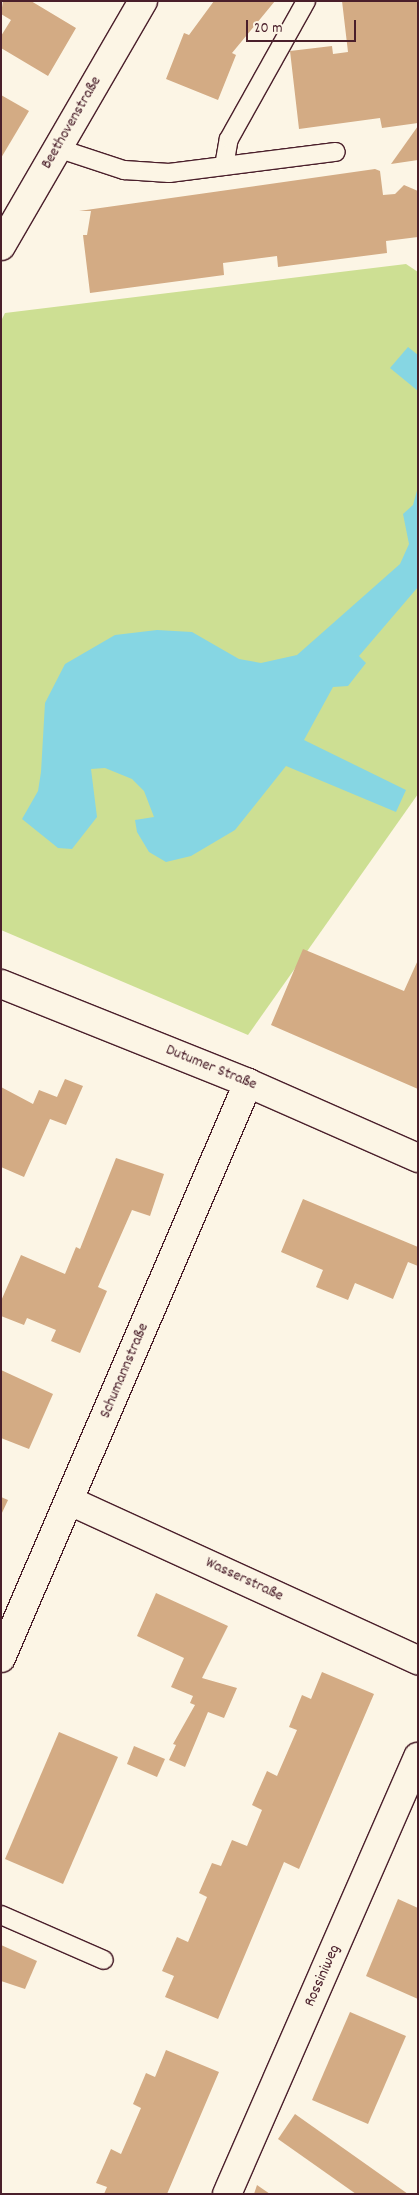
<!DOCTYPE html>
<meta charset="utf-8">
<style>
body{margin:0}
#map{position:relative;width:419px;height:2195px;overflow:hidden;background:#fcf5e5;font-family:Dekko,sans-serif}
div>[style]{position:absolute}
.green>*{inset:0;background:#cddf93}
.water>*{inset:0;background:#86d6e3}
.building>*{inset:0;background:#d3ab84}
.roads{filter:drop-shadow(1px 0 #4a1f2b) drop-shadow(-1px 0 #4a1f2b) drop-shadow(0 1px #4a1f2b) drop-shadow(0 -1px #4a1f2b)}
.service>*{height:18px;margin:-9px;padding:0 9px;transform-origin:9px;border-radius:9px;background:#fcf5e5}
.minor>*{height:28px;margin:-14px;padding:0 14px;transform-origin:14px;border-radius:14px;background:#fcf5e5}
span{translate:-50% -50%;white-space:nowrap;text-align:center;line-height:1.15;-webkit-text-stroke:5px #fcf5e5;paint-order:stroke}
.street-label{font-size:16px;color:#4a1f2b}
.frame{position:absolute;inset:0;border:2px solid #4a1f2b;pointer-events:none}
.scale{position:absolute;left:246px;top:20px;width:110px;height:22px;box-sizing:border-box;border:2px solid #4a1f2b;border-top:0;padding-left:6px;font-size:15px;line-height:18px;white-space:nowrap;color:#4a1f2b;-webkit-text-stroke:4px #fcf5e5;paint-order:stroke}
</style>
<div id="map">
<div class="green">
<div style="clip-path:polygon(406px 264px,418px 272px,418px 794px,248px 1035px,1px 930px,1px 321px,5px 313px)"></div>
</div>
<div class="water">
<div style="clip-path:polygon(408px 347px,418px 355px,418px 391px,390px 368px)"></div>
<div style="clip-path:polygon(418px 487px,418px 587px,359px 656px,366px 663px,348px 686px,333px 687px,304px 740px,406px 790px,396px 812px,286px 766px,235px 830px,191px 856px,166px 862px,149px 852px,137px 832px,135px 820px,154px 817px,144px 791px,132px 779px,105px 768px,91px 769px,97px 817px,72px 849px,58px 848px,22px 819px,38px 791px,41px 772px,45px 703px,65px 664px,115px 635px,157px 630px,192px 632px,239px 659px,261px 663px,297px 655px,400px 564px,409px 544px,403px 514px,413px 505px)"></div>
</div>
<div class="building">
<div style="clip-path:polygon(3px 1px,31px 1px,76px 28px,48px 76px,1px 48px,1px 36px,11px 20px,1px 14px)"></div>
<div style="clip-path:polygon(214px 1px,275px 1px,232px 53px,236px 55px,218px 100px,166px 79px,184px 33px,189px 35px)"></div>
<div style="clip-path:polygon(342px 1px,418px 1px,418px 123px,382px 128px,380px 118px,299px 129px,290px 51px,332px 46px,333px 54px,348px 52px)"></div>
<div style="clip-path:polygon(1px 95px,29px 111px,1px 158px)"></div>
<div style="clip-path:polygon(418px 126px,418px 160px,391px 164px)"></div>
<div style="clip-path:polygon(375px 169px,380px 171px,383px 195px,395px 194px,404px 185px,418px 191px,418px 237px,386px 241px,387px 253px,278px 267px,277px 256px,223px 263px,224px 275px,90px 293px,83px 235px,87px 235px,91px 211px,79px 211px)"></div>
<div style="clip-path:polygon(303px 949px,404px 991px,418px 960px,418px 1089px,271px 1025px)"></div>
<div style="clip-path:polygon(65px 1079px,83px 1086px,66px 1125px,50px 1119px,24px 1177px,1px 1167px,1px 1087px,33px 1104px,39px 1090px,57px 1097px)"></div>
<div style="clip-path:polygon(116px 1158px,164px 1174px,150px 1216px,132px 1210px,98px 1287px,107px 1291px,80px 1353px,51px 1341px,56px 1330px,27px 1318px,24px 1325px,1px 1316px,1px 1301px,21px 1255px,65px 1274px,76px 1247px,80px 1249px)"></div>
<div style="clip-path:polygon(303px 1199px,418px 1247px,418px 1266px,408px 1262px,393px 1299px,355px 1283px,348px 1300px,316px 1287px,323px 1270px,281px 1252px)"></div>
<div style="clip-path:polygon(1px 1370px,53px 1394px,29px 1449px,1px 1438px)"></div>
<div style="clip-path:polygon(1px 1497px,8px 1500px,1px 1515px)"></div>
<div style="clip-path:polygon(156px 1593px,228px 1626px,202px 1678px,237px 1688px,224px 1718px,208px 1712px,185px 1767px,169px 1760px,176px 1745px,173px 1744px,195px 1705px,190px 1703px,193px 1696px,171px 1687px,184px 1658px,137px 1636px)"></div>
<div style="clip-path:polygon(322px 1672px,374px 1694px,299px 1869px,284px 1862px,218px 2019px,165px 1997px,174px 1976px,162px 1971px,177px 1937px,188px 1942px,207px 1897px,199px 1893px,212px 1863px,221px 1866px,232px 1840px,247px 1846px,262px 1810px,252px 1805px,267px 1771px,277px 1776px,297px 1730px,289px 1727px,302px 1695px,311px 1699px)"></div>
<div style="clip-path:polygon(59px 1732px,118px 1757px,63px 1884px,5px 1859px)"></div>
<div style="clip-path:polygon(134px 1746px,165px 1759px,157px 1777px,127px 1764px)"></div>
<div style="clip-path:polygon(398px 1899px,418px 1908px,418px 1999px,366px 1976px)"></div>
<div style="clip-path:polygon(1px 1945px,37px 1961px,25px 1989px,1px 1981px)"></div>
<div style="clip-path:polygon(350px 2012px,406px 2036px,368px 2124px,312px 2100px)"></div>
<div style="clip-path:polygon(166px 2050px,219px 2072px,167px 2194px,104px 2194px,107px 2187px,96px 2183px,111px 2149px,121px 2154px,141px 2108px,133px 2104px,146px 2073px,155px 2077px)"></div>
<div style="clip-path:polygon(295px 2114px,360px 2160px,408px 2194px,356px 2194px,278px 2139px)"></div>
<div style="clip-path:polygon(257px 2185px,270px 2194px,254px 2194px)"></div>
</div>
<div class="roads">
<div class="service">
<div style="left:57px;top:148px;width:71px;rotate:18.2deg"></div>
<div style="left:124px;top:170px;width:45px;rotate:3.8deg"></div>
<div style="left:169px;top:173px;width:168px;rotate:-7.2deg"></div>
<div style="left:224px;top:166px;width:27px;rotate:-80deg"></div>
<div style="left:229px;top:139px;width:158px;rotate:-60.8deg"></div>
<div style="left:1px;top:1915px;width:112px;rotate:23.6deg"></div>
</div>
<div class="minor">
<div style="left:1px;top:246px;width:283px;rotate:-59.9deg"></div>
<div style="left:1px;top:984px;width:266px;rotate:21.8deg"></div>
<div style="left:248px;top:1083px;width:186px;rotate:23.8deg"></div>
<div style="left:70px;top:1501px;width:383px;rotate:24.6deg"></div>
<div style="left:1px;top:1658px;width:626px;rotate:-66.75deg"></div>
<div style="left:227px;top:2194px;width:477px;rotate:-66.4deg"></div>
</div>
</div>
<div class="street-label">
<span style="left:72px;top:123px;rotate:-60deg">Beethovenstraße</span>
<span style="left:211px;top:1068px;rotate:22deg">Dutumer Straße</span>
<span style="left:125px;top:1371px;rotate:-67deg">Schumannstraße</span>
<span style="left:244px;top:1580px;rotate:25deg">Wasserstraße</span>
<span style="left:323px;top:1976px;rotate:-66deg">Rossiniweg</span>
</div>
<div class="frame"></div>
<div class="scale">20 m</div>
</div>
